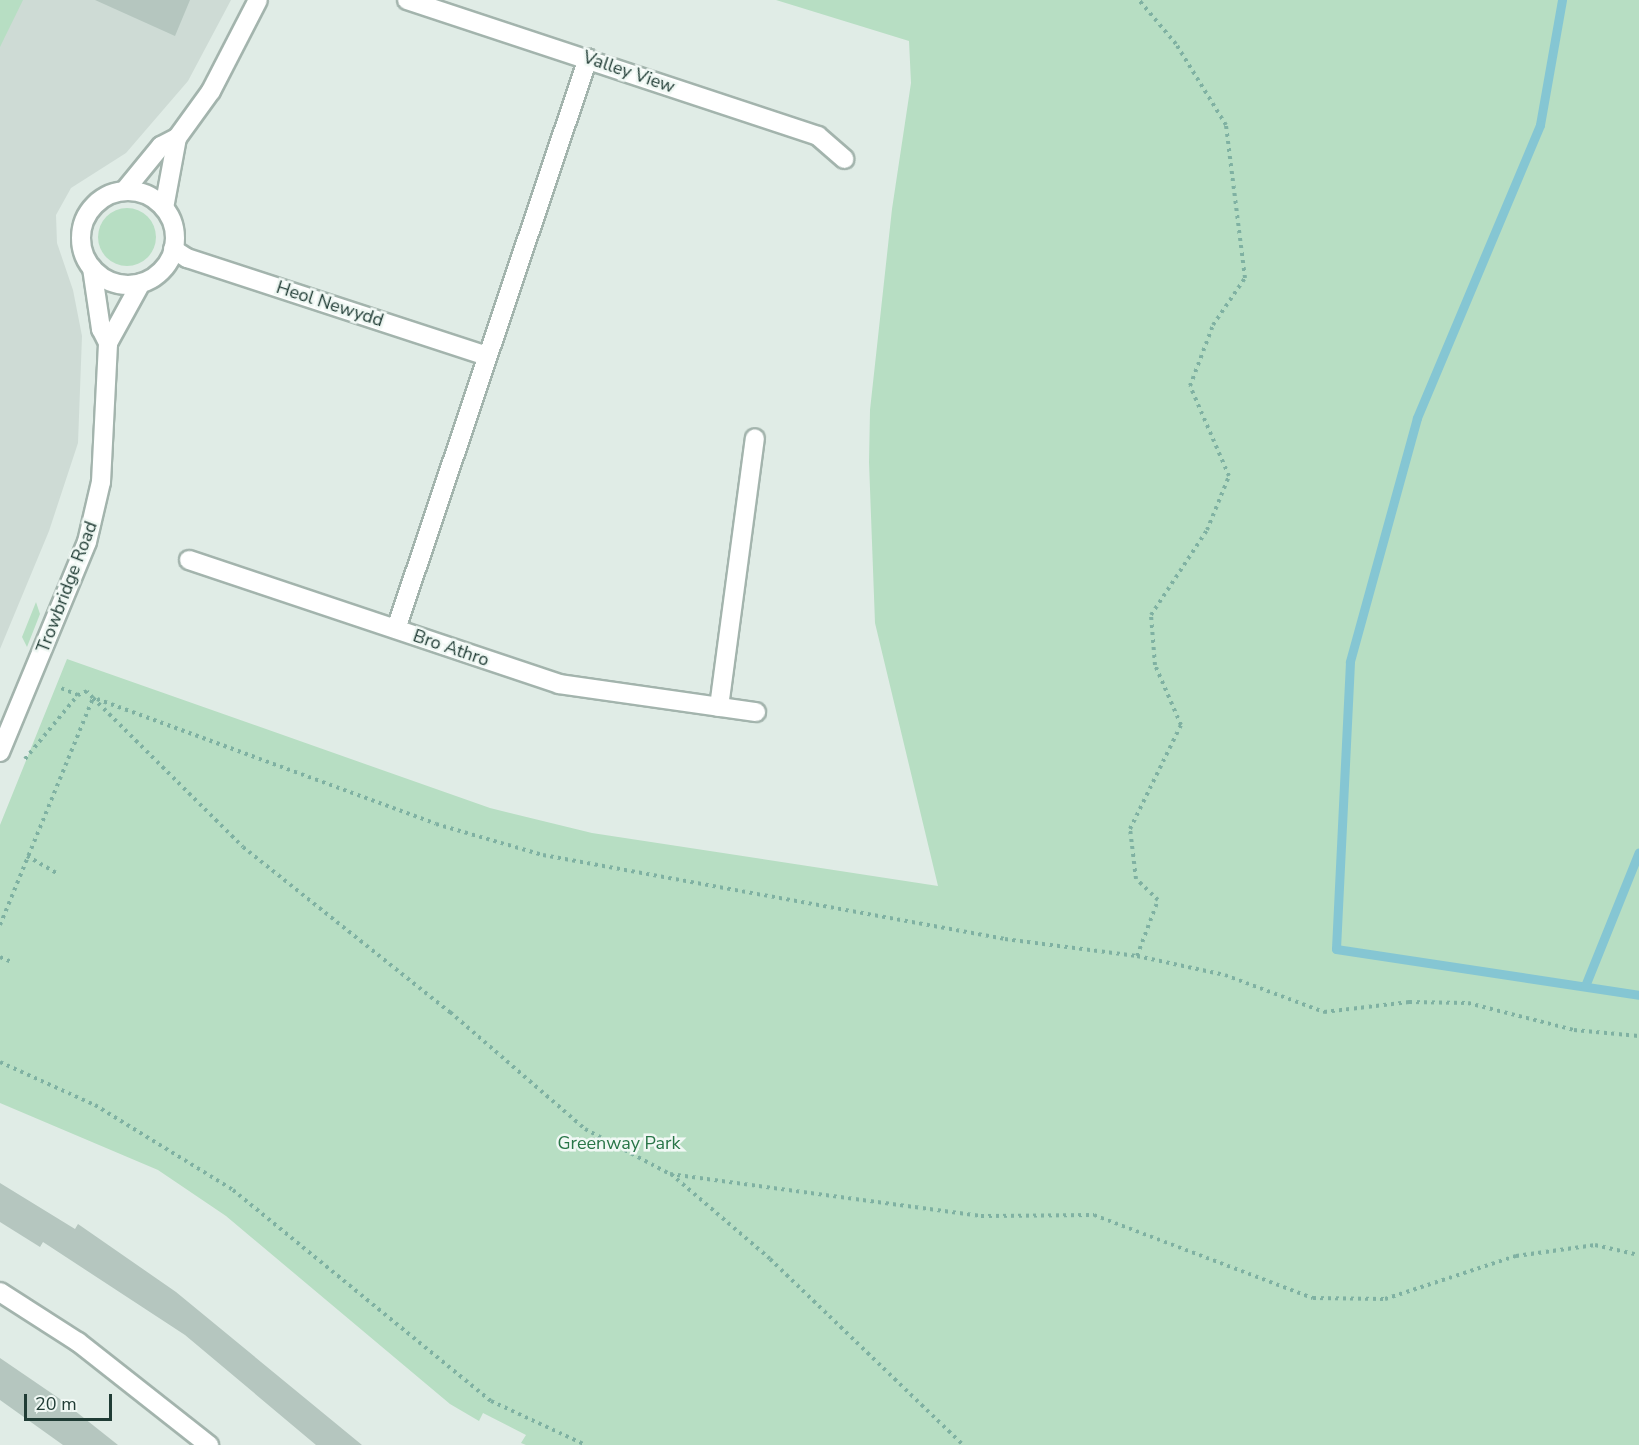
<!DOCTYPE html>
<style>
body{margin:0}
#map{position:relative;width:1639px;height:1445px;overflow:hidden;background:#e0ece6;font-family:"Nunito Sans",sans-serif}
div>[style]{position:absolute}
.built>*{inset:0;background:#cedbd5}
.green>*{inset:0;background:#b7dec3}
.round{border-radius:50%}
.stream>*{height:9px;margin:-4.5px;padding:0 4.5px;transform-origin:4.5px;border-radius:4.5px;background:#85c6d3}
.building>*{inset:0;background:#b5c6bf}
.path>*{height:4px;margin-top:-2px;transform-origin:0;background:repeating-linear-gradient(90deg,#7fb1a2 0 3px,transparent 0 7.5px)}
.roads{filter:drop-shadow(2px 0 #a3b4ad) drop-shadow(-2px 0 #a3b4ad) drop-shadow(0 2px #a3b4ad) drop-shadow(0 -2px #a3b4ad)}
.minor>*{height:18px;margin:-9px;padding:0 9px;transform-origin:9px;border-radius:9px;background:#fff}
.minor>.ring{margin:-9px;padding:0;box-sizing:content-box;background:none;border:18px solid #fff;border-radius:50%}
span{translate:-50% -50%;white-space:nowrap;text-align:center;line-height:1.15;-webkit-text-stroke:5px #f0f8f4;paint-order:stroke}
.street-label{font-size:18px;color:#203c35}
.park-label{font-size:18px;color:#287547}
.scale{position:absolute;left:24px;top:1394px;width:88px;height:27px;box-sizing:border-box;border:3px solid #203c35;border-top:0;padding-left:8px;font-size:18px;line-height:21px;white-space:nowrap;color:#203c35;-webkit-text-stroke:4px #f0f8f4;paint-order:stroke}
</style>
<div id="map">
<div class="built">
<div style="clip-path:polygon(0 0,231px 0,188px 81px,126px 153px,71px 188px,56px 215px,57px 243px,73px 290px,82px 336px,78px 443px,49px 531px,0 649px)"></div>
</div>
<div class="green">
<div style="clip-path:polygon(0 0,23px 0,0 47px)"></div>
<div style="clip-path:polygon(776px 0,1639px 0,1639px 1445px,526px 1445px,521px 1443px,526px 1435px,483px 1413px,479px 1421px,450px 1404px,226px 1216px,158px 1170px,0 1103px,0 825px,67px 659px,490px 808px,592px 833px,938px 886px,875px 623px,869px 462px,870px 410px,892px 209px,911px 83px,909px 41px)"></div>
<div class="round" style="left:98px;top:208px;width:58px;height:58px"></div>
<div style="clip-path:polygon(36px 602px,40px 614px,27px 647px,22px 637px)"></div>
</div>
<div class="stream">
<div style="left:1562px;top:0;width:127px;rotate:100deg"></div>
<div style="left:1540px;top:125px;width:318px;rotate:112.8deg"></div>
<div style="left:1417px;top:418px;width:253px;rotate:105.4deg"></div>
<div style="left:1350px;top:662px;width:287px;rotate:92.8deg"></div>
<div style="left:1336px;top:949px;width:306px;rotate:8.6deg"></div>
<div style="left:1585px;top:986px;width:144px;rotate:-68.1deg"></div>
</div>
<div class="building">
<div style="clip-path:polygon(95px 0,190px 0,175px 36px)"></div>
<div style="clip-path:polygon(0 1183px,75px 1229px,78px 1224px,176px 1292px,362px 1445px,316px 1445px,185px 1335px,43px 1242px,40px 1247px,0 1222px)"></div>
<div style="clip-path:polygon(0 1358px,60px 1399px,118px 1445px,63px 1445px,0 1400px)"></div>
</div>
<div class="path">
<div style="left:93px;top:698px;width:211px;rotate:44.8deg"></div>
<div style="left:243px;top:847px;width:265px;rotate:38.6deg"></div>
<div style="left:450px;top:1012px;width:179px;rotate:40.9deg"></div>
<div style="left:585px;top:1129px;width:96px;rotate:27.9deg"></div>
<div style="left:670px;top:1174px;width:314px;rotate:7.7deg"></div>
<div style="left:981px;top:1216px;width:113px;rotate:-0.5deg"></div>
<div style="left:1094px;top:1215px;width:234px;rotate:20.8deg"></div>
<div style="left:1313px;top:1298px;width:72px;rotate:0.8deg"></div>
<div style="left:1385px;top:1299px;width:138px;rotate:-18.2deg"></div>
<div style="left:1516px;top:1256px;width:80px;rotate:-7.9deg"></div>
<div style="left:1595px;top:1245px;width:45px;rotate:12.8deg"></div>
<div style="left:97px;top:699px;width:361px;rotate:20.2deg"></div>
<div style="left:436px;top:824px;width:111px;rotate:16.2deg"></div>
<div style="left:543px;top:855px;width:470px;rotate:10.3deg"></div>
<div style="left:1005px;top:939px;width:133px;rotate:7.3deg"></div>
<div style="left:1137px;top:956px;width:90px;rotate:12.2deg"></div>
<div style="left:1225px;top:975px;width:106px;rotate:20.5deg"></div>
<div style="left:1324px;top:1012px;width:86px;rotate:-6.7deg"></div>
<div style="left:1409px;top:1002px;width:59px;rotate:1deg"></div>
<div style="left:1468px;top:1003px;width:109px;rotate:14.3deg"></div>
<div style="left:1574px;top:1030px;width:65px;rotate:5.3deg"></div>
<div style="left:25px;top:759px;width:83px;rotate:-50.4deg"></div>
<div style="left:27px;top:856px;width:36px;rotate:30deg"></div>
<div style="left:0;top:925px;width:245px;rotate:-67.7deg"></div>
<div style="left:93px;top:698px;width:9px;rotate:-131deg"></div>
<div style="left:87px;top:691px;width:10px;rotate:156deg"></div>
<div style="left:78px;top:695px;width:22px;rotate:-158deg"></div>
<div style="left:1137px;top:956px;width:60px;rotate:-69.4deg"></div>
<div style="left:1158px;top:900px;width:30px;rotate:-136deg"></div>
<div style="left:1136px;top:879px;width:50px;rotate:-96.8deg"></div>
<div style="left:1130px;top:829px;width:116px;rotate:-63.9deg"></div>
<div style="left:1181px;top:725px;width:65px;rotate:-113.4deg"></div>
<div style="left:1155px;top:665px;width:50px;rotate:-94.6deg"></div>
<div style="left:1151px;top:615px;width:102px;rotate:-56.6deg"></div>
<div style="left:1207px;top:530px;width:58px;rotate:-67.8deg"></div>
<div style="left:1229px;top:476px;width:98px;rotate:-113.4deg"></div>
<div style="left:1190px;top:386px;width:65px;rotate:-69.3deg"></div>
<div style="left:1213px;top:325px;width:57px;rotate:-55.8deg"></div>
<div style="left:1245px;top:278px;width:154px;rotate:-97.1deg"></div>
<div style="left:1226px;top:125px;width:95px;rotate:-121.7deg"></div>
<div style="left:1176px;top:44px;width:57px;rotate:-130.1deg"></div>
<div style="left:0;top:957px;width:13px;rotate:23deg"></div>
<div style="left:0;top:1062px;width:104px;rotate:24.4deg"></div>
<div style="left:95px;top:1105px;width:162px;rotate:31.6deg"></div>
<div style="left:233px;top:1190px;width:333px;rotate:39.3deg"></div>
<div style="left:491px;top:1401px;width:105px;rotate:24.9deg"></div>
<div style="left:671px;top:1174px;width:130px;rotate:40.6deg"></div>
<div style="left:770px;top:1259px;width:268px;rotate:43.9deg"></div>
</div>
<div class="roads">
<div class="minor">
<div style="left:407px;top:0;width:433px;rotate:18.3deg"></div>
<div style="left:818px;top:136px;width:35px;rotate:41deg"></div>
<div style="left:125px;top:190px;width:57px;rotate:-50.7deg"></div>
<div style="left:161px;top:146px;width:18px;rotate:-27deg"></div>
<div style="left:177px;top:138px;width:58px;rotate:-54.1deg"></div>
<div style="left:211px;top:91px;width:102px;rotate:-62.7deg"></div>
<div class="ring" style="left:81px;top:191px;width:76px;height:76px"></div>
<div style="left:164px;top:208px;width:71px;rotate:-79.5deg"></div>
<div style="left:173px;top:249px;width:17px;rotate:33deg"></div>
<div style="left:187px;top:258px;width:316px;rotate:18.1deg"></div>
<div style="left:92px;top:268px;width:62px;rotate:81.6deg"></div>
<div style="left:101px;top:329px;width:16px;rotate:63deg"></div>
<div style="left:189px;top:560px;width:390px;rotate:18.5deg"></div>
<div style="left:559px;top:684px;width:199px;rotate:8.1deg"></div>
<div style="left:396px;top:629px;width:602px;rotate:-71.41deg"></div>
<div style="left:719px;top:707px;width:271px;rotate:-82.4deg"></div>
<div style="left:0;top:752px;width:227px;rotate:-67.5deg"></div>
<div style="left:87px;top:542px;width:62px;rotate:-76.9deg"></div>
<div style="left:101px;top:482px;width:139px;rotate:-87.1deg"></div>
<div style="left:108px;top:343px;width:68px;rotate:-61.2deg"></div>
<div style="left:0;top:1292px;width:93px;rotate:32.7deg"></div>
<div style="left:78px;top:1342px;width:167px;rotate:38.2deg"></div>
</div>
</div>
<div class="street-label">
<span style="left:629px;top:72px;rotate:19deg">Valley View</span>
<span style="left:330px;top:304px;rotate:18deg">Heol Newydd</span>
<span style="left:67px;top:587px;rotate:-69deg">Trowbridge Road</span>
<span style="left:451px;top:648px;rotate:19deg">Bro Athro</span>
</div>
<div class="park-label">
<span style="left:619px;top:1143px">Greenway Park</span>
</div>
<div class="scale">20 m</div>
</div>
